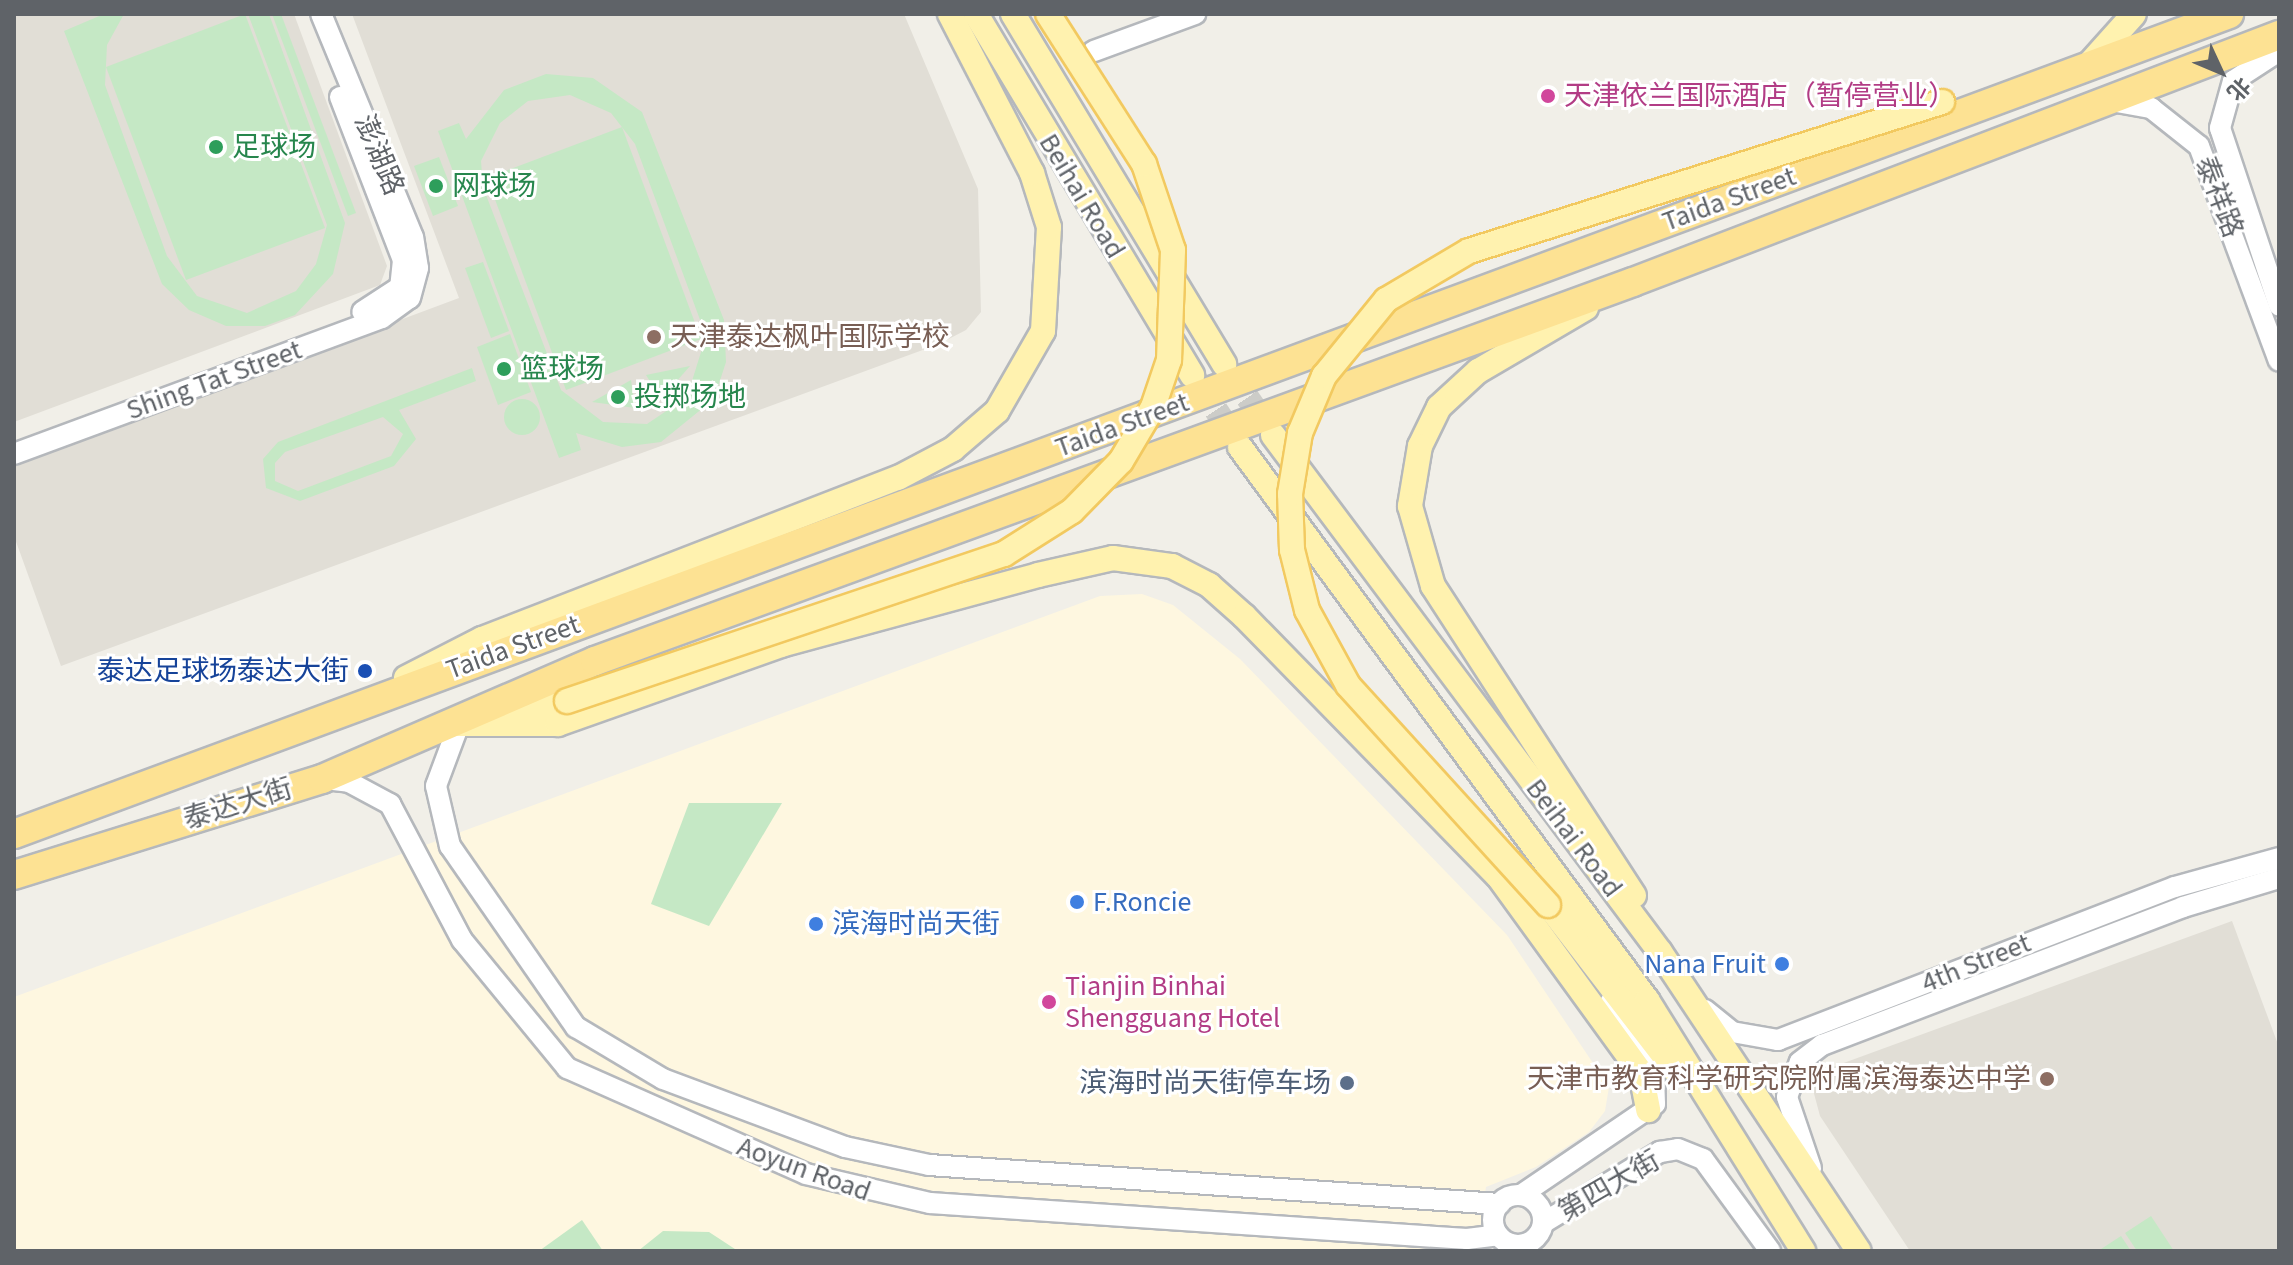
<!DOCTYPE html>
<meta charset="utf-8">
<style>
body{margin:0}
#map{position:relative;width:2293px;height:1265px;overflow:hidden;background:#f1efe8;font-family:"Source Sans 3","Noto Sans SC",sans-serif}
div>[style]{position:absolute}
.commercial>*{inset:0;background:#fef7e0}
.education>*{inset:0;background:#e1ded6}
.green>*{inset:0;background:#c5e8c5}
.round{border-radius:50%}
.major-tunnel>*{height:24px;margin-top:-12px;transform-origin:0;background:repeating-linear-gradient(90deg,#ccccc8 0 24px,transparent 0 36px)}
.roads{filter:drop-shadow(2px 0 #b5b8bc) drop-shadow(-2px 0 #b5b8bc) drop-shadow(0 2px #b5b8bc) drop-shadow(0 -2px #b5b8bc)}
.minor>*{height:20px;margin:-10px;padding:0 10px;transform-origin:10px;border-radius:10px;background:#fff}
.minor>.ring{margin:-10px;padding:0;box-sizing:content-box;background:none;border:20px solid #fff;border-radius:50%}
.major>*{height:24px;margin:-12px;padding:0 12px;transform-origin:12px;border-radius:12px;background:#fff2af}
.highway>*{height:28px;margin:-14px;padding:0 14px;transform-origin:14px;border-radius:14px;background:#fde293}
.bridges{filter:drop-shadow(2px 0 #f2c960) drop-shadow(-2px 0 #f2c960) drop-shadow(0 2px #f2c960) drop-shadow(0 -2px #f2c960)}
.major-bridge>*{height:24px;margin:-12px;padding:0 12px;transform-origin:12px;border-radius:12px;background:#fff2af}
.dots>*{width:22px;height:22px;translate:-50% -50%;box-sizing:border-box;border:4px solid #fff;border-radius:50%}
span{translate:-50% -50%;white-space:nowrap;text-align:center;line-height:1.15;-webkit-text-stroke:6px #fff;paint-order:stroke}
.hotel-label{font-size:28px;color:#b23c85}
.left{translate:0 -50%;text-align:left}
.leisure-label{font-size:28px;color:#27864d}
.street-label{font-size:28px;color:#5f6368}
.education-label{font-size:28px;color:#785e54}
.right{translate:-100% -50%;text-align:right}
.transit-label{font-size:28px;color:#164399}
.shop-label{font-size:28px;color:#366cbe}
.service-label{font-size:28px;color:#4e5e75}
.frame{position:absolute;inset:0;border:16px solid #5f6368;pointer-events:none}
.north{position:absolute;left:2181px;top:32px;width:80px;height:80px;-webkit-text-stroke:6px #fff;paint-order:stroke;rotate:134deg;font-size:22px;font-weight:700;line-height:32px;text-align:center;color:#5f6368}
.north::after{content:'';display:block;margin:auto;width:28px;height:36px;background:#5f6368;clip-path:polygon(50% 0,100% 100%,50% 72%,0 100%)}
</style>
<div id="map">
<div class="commercial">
<div style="clip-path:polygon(1142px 594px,1173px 605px,1240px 659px,1507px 935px,1609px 1087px,1605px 1111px,1589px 1132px,1536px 1167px,1486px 1187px,1477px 1251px,14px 1251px,14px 997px,1100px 596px)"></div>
</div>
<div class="education">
<div style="clip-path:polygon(14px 14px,294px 14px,387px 266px,380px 285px,14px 422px)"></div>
<div style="clip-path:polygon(352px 14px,904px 14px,978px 189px,981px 312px,966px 330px,939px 344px,61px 666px,14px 536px,14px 464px,459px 298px)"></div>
<div style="clip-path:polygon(2232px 921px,2279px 1047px,2279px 1251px,1910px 1251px,1820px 1116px,1812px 1086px,1819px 1072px)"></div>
</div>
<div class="green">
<div style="clip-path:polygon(104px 14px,124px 14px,107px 45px,105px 85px,167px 256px,197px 296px,247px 313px,296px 291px,316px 264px,327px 225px,248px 14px,269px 14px,345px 223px,333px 274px,295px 315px,265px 326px,226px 326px,189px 310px,162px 284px,64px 31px)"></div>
<div style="clip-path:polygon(245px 14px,325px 228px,186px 280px,106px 67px)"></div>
<div style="clip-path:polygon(272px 14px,281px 14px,356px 213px,348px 216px)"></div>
<div style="clip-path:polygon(evenodd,546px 74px,593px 78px,642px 112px,724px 320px,726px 362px,714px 399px,661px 442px,622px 447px,576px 433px,581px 450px,559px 458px,438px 131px,459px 123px,466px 139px,504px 90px,546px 74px,570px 95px,611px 113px,635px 144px,706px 336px,687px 397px,647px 424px,603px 422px,561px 390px,483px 187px,481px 161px,500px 123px,528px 101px,570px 95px)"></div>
<div style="clip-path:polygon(622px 127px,701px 339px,566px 390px,487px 178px)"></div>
<div style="clip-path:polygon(439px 157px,458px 206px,433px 216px,414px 166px)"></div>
<div style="clip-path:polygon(483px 262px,509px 331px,491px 338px,465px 268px)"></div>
<div style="clip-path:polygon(510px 334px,531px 392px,498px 405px,477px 347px)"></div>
<div style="clip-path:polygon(690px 366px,661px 399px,646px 375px)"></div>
<div style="clip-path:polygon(evenodd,472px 368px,476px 381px,399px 410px,416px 439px,394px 466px,300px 501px,266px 488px,263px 459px,278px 442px,472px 368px,383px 417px,403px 434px,391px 456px,298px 491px,275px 481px,275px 463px,285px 452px,383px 417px)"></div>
<div style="clip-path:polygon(631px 380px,635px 408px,592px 402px)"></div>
<div class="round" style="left:504px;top:399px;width:36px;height:36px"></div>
<div style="clip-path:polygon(689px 803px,782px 803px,709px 926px,651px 904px)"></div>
<div style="clip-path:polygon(2151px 1216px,2174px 1251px,2137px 1251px,2125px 1233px)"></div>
<div style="clip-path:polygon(582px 1220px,603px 1251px,539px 1251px)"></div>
<div style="clip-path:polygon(663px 1231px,709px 1232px,738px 1251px,638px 1251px)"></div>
<div style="clip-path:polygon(2121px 1236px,2131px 1251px,2098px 1251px)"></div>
</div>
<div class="major-tunnel">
<div style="left:1227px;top:368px;width:79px;rotate:55.3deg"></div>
<div style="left:1196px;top:380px;width:76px;rotate:56.3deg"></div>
</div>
<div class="roads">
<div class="minor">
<div style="left:1094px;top:51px;width:108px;rotate:-20.1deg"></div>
<div style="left:2279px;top:51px;width:55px;rotate:146.9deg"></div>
<div style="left:2233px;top:81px;width:49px;rotate:105.5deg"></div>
<div style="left:2220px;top:128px;width:187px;rotate:71.6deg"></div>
<div style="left:340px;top:97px;width:175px;rotate:68.9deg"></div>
<div style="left:403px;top:260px;width:27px;rotate:96deg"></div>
<div style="left:400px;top:287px;width:45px;rotate:146.7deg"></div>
<div style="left:2111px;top:101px;width:41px;rotate:9.9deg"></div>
<div style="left:2151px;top:108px;width:61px;rotate:38.4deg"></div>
<div style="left:2199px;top:146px;width:229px;rotate:69.6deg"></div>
<div style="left:14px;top:454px;width:392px;rotate:-20.3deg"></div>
<div style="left:382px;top:318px;width:34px;rotate:-36deg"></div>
<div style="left:410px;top:298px;width:31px;rotate:-75deg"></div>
<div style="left:418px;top:268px;width:31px;rotate:-99deg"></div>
<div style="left:413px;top:237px;width:241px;rotate:-112.4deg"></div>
<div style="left:459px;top:724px;width:66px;rotate:110.4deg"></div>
<div style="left:436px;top:786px;width:62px;rotate:76.9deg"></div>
<div style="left:450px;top:846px;width:221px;rotate:55.2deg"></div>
<div style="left:576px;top:1027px;width:101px;rotate:30.9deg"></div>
<div style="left:663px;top:1079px;width:194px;rotate:20.5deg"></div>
<div style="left:845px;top:1147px;width:86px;rotate:12.1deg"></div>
<div style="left:929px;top:1165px;width:572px;rotate:3.91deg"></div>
<div style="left:325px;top:779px;width:24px;rotate:7deg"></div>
<div style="left:349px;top:782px;width:47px;rotate:28.2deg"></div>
<div style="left:390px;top:804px;width:154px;rotate:62.1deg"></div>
<div style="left:462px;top:940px;width:166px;rotate:50.6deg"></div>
<div style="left:567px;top:1068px;width:261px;rotate:23.9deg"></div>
<div style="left:806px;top:1174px;width:127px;rotate:13.2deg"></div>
<div style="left:930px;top:1203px;width:538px;rotate:3.84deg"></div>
<div style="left:1467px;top:1239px;width:31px;rotate:-7deg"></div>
<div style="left:1705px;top:1010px;width:35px;rotate:39deg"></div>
<div style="left:1732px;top:1032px;width:47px;rotate:9.9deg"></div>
<div style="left:1778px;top:1040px;width:425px;rotate:-21.1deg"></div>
<div style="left:2175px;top:887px;width:108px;rotate:-15.6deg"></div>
<div style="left:1811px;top:1168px;width:75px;rotate:-108.7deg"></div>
<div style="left:1787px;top:1097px;width:37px;rotate:-70deg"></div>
<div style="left:1800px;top:1062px;width:28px;rotate:-38deg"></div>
<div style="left:1822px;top:1045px;width:386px;rotate:-20.9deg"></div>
<div style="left:2183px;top:907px;width:100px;rotate:-16.8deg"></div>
<div class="ring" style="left:1493px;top:1195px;width:30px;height:30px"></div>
<div style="left:1521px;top:1195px;width:162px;rotate:-34.2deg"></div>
<div style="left:1655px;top:1104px;width:23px;rotate:-92deg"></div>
<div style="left:1654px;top:1081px;width:91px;rotate:-118.3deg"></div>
<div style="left:1543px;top:1223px;width:137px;rotate:-31.3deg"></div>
<div style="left:1660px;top:1152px;width:18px;rotate:-9deg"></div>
<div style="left:1678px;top:1149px;width:27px;rotate:22deg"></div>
<div style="left:1703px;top:1159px;width:114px;rotate:53.9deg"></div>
</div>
<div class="major">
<div style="left:976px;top:14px;width:421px;rotate:59.1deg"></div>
<div style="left:1013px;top:14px;width:409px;rotate:58.9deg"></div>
<div style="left:2091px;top:62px;width:64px;rotate:-48.1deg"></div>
<div style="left:1586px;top:308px;width:125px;rotate:149.7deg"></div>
<div style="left:1478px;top:371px;width:53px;rotate:137.3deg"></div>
<div style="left:1439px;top:407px;width:43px;rotate:116deg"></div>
<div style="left:1420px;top:446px;width:61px;rotate:99.5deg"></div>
<div style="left:1410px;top:506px;width:83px;rotate:74deg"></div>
<div style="left:1433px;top:586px;width:369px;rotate:57deg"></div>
<div style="left:1273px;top:435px;width:646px;rotate:53.18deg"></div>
<div style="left:1660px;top:952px;width:359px;rotate:56.4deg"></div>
<div style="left:1240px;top:447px;width:687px;rotate:53.65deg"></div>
<div style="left:1647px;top:1000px;width:296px;rotate:58.1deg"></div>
<div style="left:406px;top:678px;width:85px;rotate:-27.2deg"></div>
<div style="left:482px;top:639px;width:446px;rotate:-21.2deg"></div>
<div style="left:898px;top:478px;width:62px;rotate:-27.8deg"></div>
<div style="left:953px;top:449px;width:58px;rotate:-40.8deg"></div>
<div style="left:997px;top:411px;width:92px;rotate:-60.1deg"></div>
<div style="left:1043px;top:331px;width:104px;rotate:-86.7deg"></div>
<div style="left:1049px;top:227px;width:57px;rotate:-107.5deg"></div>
<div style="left:1032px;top:173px;width:179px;rotate:-117.3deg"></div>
<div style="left:485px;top:718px;width:84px;rotate:-11.7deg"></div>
<div style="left:459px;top:724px;width:99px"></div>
<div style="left:558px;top:724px;width:237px;rotate:-19.5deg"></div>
<div style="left:781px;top:645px;width:266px;rotate:-15.2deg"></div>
<div style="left:1038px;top:575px;width:77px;rotate:-12.8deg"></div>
<div style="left:1113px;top:558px;width:60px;rotate:7.7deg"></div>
<div style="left:1172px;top:566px;width:42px;rotate:27.2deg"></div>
<div style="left:1209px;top:585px;width:47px;rotate:41.5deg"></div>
<div style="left:1244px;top:616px;width:363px;rotate:45.7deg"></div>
<div style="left:1498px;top:876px;width:243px;rotate:54deg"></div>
<div style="left:1641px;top:1073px;width:38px;rotate:79deg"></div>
<div style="left:1548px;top:905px;width:210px;rotate:52.4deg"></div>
</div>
<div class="highway">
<div style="left:14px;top:834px;width:2362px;rotate:-20.31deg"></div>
<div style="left:14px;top:875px;width:323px;rotate:-17.3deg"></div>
<div style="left:322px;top:779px;width:297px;rotate:-23.4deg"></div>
<div style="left:595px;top:661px;width:1105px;rotate:-20.06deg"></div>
<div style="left:1633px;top:282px;width:692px;rotate:-20.92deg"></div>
</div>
</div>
<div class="bridges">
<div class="major-bridge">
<div style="left:567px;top:701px;width:461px;rotate:-18.6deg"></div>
<div style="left:1004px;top:554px;width:80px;rotate:-32.3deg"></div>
<div style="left:1072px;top:511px;width:70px;rotate:-45.6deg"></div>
<div style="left:1121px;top:461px;width:63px;rotate:-59.3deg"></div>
<div style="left:1153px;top:407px;width:50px;rotate:-71.2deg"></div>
<div style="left:1169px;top:360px;width:110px;rotate:-87.9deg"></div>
<div style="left:1173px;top:250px;width:91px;rotate:-108.6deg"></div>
<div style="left:1144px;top:164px;width:178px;rotate:-122.6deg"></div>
<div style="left:1548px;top:905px;width:297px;rotate:-132.3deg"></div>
<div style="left:1348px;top:685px;width:85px;rotate:-118.7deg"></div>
<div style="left:1307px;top:610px;width:62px;rotate:-104deg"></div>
<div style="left:1292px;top:550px;width:56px;rotate:-92deg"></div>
<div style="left:1290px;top:494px;width:62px;rotate:-80.7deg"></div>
<div style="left:1300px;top:433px;width:62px;rotate:-67.2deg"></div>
<div style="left:1324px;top:376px;width:98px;rotate:-50.8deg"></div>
<div style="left:1386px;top:300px;width:96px;rotate:-30.6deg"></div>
<div style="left:1469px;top:251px;width:496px;rotate:-17.5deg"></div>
</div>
</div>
<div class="dots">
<div style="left:1548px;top:96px;background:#d1479c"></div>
<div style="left:216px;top:147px;background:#2e9e5b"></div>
<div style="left:436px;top:186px;background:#2e9e5b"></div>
<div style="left:654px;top:337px;background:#8d6e63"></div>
<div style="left:504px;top:369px;background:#2e9e5b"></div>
<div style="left:618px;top:397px;background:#2e9e5b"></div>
<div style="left:365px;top:671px;background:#1a4fb4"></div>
<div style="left:1077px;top:902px;background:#3f7fe0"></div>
<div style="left:816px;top:924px;background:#3f7fe0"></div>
<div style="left:1782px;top:964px;background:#3f7fe0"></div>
<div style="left:1049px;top:1002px;background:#d1479c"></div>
<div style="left:2047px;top:1079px;background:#8d6e63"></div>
<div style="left:1347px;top:1083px;background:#5c6f8a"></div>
</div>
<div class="hotel-label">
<span class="left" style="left:1564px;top:96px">天津依兰国际酒店（暂停营业）</span>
<span class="left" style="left:1065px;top:1002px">Tianjin Binhai<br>Shengguang Hotel</span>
</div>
<div class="leisure-label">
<span class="left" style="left:232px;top:147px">足球场</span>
<span class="left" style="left:452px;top:186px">网球场</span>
<span class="left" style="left:520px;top:369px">篮球场</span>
<span class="left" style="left:634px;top:397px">投掷场地</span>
</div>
<div class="street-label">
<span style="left:379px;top:155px;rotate:67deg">澎湖路</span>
<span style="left:1082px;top:196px;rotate:59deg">Beihai Road</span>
<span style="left:2219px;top:197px;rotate:69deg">泰祥路</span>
<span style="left:1729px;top:199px;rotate:-20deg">Taida Street</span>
<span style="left:214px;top:380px;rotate:-20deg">Shing Tat Street</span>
<span style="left:1122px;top:425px;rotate:-20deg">Taida Street</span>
<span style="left:513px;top:647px;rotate:-20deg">Taida Street</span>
<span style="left:238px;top:804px;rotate:-17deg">泰达大街</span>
<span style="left:1574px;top:838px;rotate:53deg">Beihai Road</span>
<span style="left:1976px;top:963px;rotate:-22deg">4th Street</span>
<span style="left:804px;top:1169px;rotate:20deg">Aoyun Road</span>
<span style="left:1609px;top:1186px;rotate:-30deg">第四大街</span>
</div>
<div class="education-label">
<span class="left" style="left:670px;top:337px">天津泰达枫叶国际学校</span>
<span class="right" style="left:2031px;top:1079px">天津市教育科学研究院附属滨海泰达中学</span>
</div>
<div class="transit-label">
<span class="right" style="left:349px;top:671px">泰达足球场泰达大街</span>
</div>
<div class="shop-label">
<span class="left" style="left:1093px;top:902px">F.Roncie</span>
<span class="left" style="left:832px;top:924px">滨海时尚天街</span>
<span class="right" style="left:1766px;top:964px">Nana Fruit</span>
</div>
<div class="service-label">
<span class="right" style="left:1331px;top:1083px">滨海时尚天街停车场</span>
</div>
<div class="frame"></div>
<div class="north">北</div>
</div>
